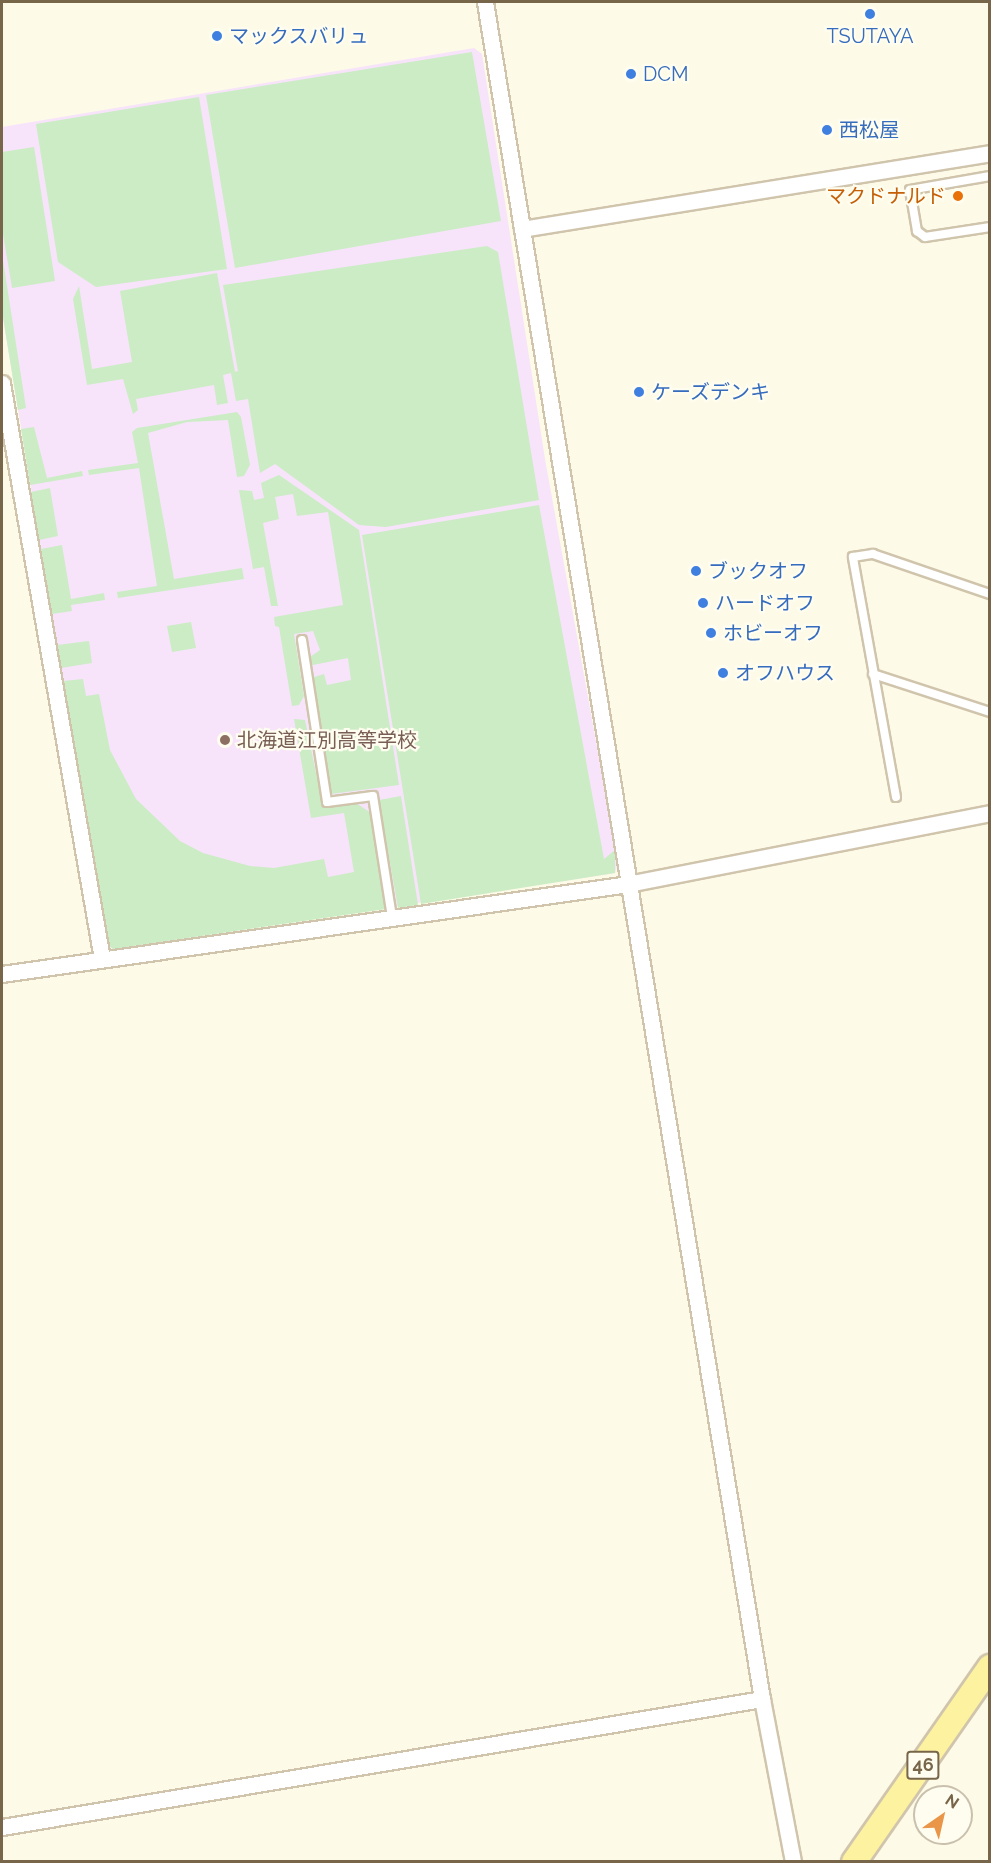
<!DOCTYPE html>
<meta charset="utf-8">
<style>
body{margin:0}
#map{position:relative;width:991px;height:1863px;overflow:hidden;background:#fdfae7;font-family:Raleway,"Noto Sans JP",sans-serif}
div>[style]{position:absolute}
.education>*{inset:0;background:#f7e4fa}
.green>*{inset:0;background:#cbecc5}
.roads{filter:drop-shadow(2px 0 #d0c5ac) drop-shadow(-2px 0 #d0c5ac) drop-shadow(0 2px #d0c5ac) drop-shadow(0 -2px #d0c5ac)}
.service>*{height:8px;margin:-4px;padding:0 4px;transform-origin:4px;border-radius:4px;background:#fff}
.minor>*{height:15px;margin:-7.5px;padding:0 7.5px;transform-origin:7.5px;border-radius:7.5px;background:#fff}
.primary>*{height:24px;margin:-12px;padding:0 12px;transform-origin:12px;border-radius:12px;background:#fdf29f}
.dots>*{width:16px;height:16px;translate:-50% -50%;box-sizing:border-box;border:3px solid #fffdef;border-radius:50%}
span{translate:-50% -50%;white-space:nowrap;text-align:center;line-height:1.15;-webkit-text-stroke:4.5px #fffdef;paint-order:stroke}
.shield-label span{padding:2px 4px;background:#fffdef;border:2px solid;border-radius:4px;-webkit-text-stroke-width:0}
.shield-label{font-size:18px;color:#78664a;font-weight:700}
.shop-label{font-size:20px;color:#366cbe}
.left{translate:0 -50%;text-align:left}
.food-label{font-size:20px;color:#c56008}
.right{translate:-100% -50%;text-align:right}
.education-label{font-size:20px;color:#785e54}
.frame{position:absolute;inset:0;border:3px solid #78664a;pointer-events:none}
.north{position:absolute;left:913px;top:1785px;width:60px;height:60px;box-sizing:border-box;background:#fffdef;border:2px solid #c9c1ad;border-radius:50%;rotate:34deg;font-size:16px;font-weight:700;line-height:24px;text-align:center;color:#78664a}
.north::after{content:'';display:block;margin:auto;width:21px;height:27px;background:#ea9649;clip-path:polygon(50% 0,100% 100%,50% 72%,0 100%)}
</style>
<div id="map">
<div class="education">
<div style="clip-path:polygon(474px 48px,482px 54px,545px 459px,618px 863px,615px 873px,113px 949px,106px 944px,2px 312px,2px 127px)"></div>
</div>
<div class="green">
<div style="clip-path:polygon(472px 52px,501px 221px,235px 268px,206px 95px)"></div>
<div style="clip-path:polygon(199px 97px,227px 269px,96px 287px,58px 262px,36px 124px)"></div>
<div style="clip-path:polygon(34px 147px,55px 281px,12px 288px,2px 228px,2px 152px)"></div>
<div style="clip-path:polygon(487px 246px,498px 252px,539px 500px,386px 527px,359px 525px,275px 464px,260px 473px,248px 399px,236px 401px,231px 373px,223px 375px,228px 403px,217px 405px,214px 385px,136px 399px,138px 410px,133px 414px,123px 379px,87px 385px,73px 299px,79px 286px,92px 369px,132px 362px,120px 291px,217px 273px,235px 372px,238px 371px,223px 285px)"></div>
<div style="clip-path:polygon(2px 254px,26px 408px,18px 410px,2px 311px)"></div>
<div style="clip-path:polygon(237px 412px,241px 417px,250px 465px,244px 476px,237px 477px,228px 420px,187px 422px,148px 433px,174px 579px,242px 568px,244px 579px,118px 598px,117px 592px,157px 586px,139px 468px,89px 475px,88px 470px,138px 463px,132px 432px,137px 428px)"></div>
<div style="clip-path:polygon(34px 427px,47px 478px,82px 471px,83px 476px,30px 485px,21px 429px)"></div>
<div style="clip-path:polygon(279px 475px,359px 530px,399px 785px,331px 794px,311px 678px,324px 674px,327px 685px,351px 680px,348px 658px,308px 666px,310px 657px,320px 650px,313px 631px,294px 634px,304px 696px,299px 705px,292px 706px,279px 627px,275px 626px,274px 617px,343px 605px,328px 512px,297px 516px,293px 494px,275px 497px,279px 519px,263px 523px,278px 606px,271px 606px,264px 567px,253px 569px,239px 490px,252px 491px,254px 500px,264px 498px,261px 483px)"></div>
<div style="clip-path:polygon(50px 488px,58px 536px,39px 540px,31px 492px)"></div>
<div style="clip-path:polygon(539px 505px,604px 859px,615px 850px,615px 873px,421px 904px,362px 535px)"></div>
<div style="clip-path:polygon(62px 545px,71px 599px,104px 593px,105px 600px,71px 605px,72px 611px,52px 614px,41px 549px)"></div>
<div style="clip-path:polygon(191px 622px,196px 648px,172px 652px,167px 626px)"></div>
<div style="clip-path:polygon(89px 641px,92px 663px,61px 668px,57px 645px)"></div>
<div style="clip-path:polygon(83px 679px,86px 696px,99px 694px,110px 750px,136px 799px,180px 841px,203px 853px,250px 866px,274px 868px,324px 859px,328px 877px,354px 872px,344px 813px,311px 818px,294px 719px,305px 720px,323px 807px,356px 803px,371px 813px,386px 909px,113px 949px,106px 944px,63px 681px)"></div>
<div style="clip-path:polygon(401px 796px,418px 905px,398px 908px,379px 800px)"></div>
</div>
<div class="roads">
<div class="service">
<div style="left:990px;top:176px;width:81px;rotate:170.1deg"></div>
<div style="left:910px;top:190px;width:42px;rotate:80.3deg"></div>
<div style="left:917px;top:231px;width:10px;rotate:37deg"></div>
<div style="left:925px;top:237px;width:66px;rotate:-8.7deg"></div>
<div style="left:302px;top:640px;width:164px;rotate:81.2deg"></div>
<div style="left:327px;top:802px;width:46px;rotate:-7.4deg"></div>
<div style="left:373px;top:796px;width:123px;rotate:81.1deg"></div>
<div style="left:873px;top:674px;width:123px;rotate:18deg"></div>
<div style="left:896px;top:797px;width:244px;rotate:-100.2deg"></div>
<div style="left:853px;top:557px;width:20px;rotate:-9deg"></div>
<div style="left:873px;top:554px;width:124px;rotate:18.9deg"></div>
</div>
<div class="minor">
<div style="left:485px;top:2px;width:1719px;rotate:80.73deg"></div>
<div style="left:762px;top:1699px;width:166px;rotate:79.2deg"></div>
<div style="left:522px;top:229px;width:474px;rotate:-9.2deg"></div>
<div style="left:2px;top:383px;width:585px;rotate:80.15deg"></div>
<div style="left:2px;top:974px;width:632px;rotate:-8.18deg"></div>
<div style="left:628px;top:884px;width:369px;rotate:-11.1deg"></div>
<div style="left:2px;top:1827px;width:771px;rotate:-9.56deg"></div>
</div>
<div class="primary">
<div style="left:854px;top:1862px;width:238px;rotate:-55.1deg"></div>
</div>
</div>
<div class="dots">
<div style="left:870px;top:14px;background:#3f7fe0"></div>
<div style="left:217px;top:36px;background:#3f7fe0"></div>
<div style="left:631px;top:74px;background:#3f7fe0"></div>
<div style="left:827px;top:130px;background:#3f7fe0"></div>
<div style="left:958px;top:196px;background:#e8710a"></div>
<div style="left:639px;top:392px;background:#3f7fe0"></div>
<div style="left:696px;top:571px;background:#3f7fe0"></div>
<div style="left:703px;top:603px;background:#3f7fe0"></div>
<div style="left:711px;top:633px;background:#3f7fe0"></div>
<div style="left:723px;top:673px;background:#3f7fe0"></div>
<div style="left:225px;top:740px;background:#8d6e63"></div>
</div>
<div class="shield-label">
<span style="left:923px;top:1765px">46</span>
</div>
<div class="shop-label">
<span class="left" style="left:229px;top:36px">マックスバリュ</span>
<span style="left:870px;top:36px">TSUTAYA</span>
<span class="left" style="left:643px;top:74px">DCM</span>
<span class="left" style="left:839px;top:130px">西松屋</span>
<span class="left" style="left:651px;top:392px">ケーズデンキ</span>
<span class="left" style="left:708px;top:571px">ブックオフ</span>
<span class="left" style="left:715px;top:603px">ハードオフ</span>
<span class="left" style="left:723px;top:633px">ホビーオフ</span>
<span class="left" style="left:735px;top:673px">オフハウス</span>
</div>
<div class="food-label">
<span class="right" style="left:946px;top:196px">マクドナルド</span>
</div>
<div class="education-label">
<span class="left" style="left:237px;top:740px">北海道江別高等学校</span>
</div>
<div class="frame"></div>
<div class="north">N</div>
</div>
